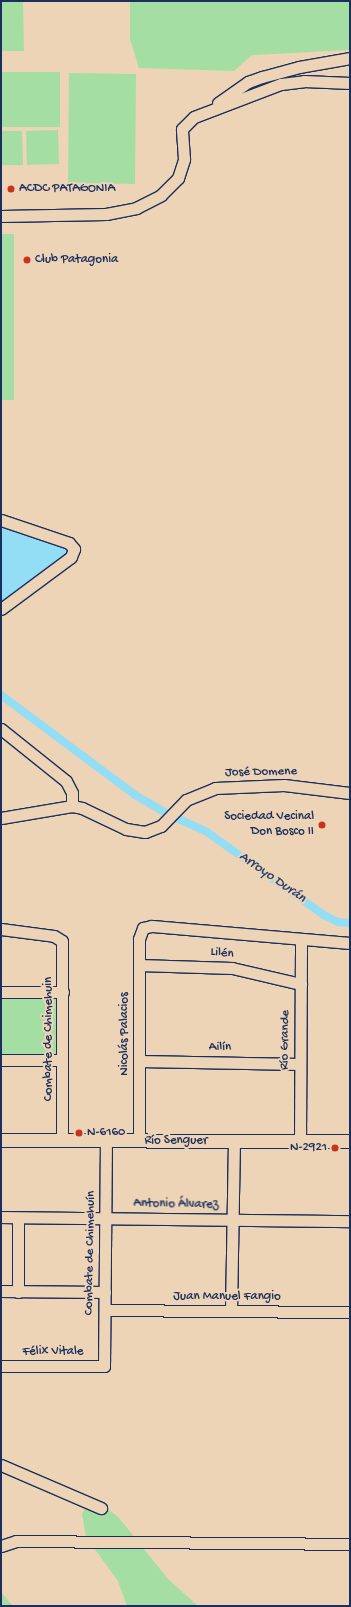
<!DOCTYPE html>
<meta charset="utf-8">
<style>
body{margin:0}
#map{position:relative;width:351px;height:1607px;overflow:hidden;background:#eed4b6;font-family:"Gochi Hand",sans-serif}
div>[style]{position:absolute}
.green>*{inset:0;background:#a5dea3}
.water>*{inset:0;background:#93ddf5}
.canal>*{height:8px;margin:-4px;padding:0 4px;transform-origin:4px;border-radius:4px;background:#93ddf5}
.roads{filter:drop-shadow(1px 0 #1b2f5e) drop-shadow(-1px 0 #1b2f5e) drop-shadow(0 1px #1b2f5e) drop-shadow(0 -1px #1b2f5e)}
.minor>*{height:11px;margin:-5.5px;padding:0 5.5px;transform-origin:5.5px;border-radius:5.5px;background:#eed4b6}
.major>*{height:13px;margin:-6.5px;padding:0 6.5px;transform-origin:6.5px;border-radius:6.5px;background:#eed4b6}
.dots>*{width:11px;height:11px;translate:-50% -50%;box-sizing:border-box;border:2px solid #eed4b6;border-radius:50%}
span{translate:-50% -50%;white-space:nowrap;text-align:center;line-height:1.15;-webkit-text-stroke:4px #eed4b6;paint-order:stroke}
.poi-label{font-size:13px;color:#1b2f5e}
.left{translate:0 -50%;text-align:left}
.right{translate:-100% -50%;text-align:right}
.street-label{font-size:13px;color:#1b2f5e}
.water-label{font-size:14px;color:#27406d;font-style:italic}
.frame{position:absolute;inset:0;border:2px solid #1b2f5e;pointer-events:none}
</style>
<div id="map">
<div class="green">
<div style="clip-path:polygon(1px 1px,23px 1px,24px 51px,1px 51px)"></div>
<div style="clip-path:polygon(130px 1px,350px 1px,350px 50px,252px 55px,234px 71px,139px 68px,130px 39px)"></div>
<div style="clip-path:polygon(1px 72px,60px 72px,60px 127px,1px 127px)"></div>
<div style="clip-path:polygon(69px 73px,136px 74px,135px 184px,68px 183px)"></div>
<div style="clip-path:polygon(58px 130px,59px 164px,27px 165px,26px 131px)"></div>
<div style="clip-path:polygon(1px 131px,22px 131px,23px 165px,1px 165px)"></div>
<div style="clip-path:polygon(1px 234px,14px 234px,14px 400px,1px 400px)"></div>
<div style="clip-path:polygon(1px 996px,57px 998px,56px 1056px,1px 1057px)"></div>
<div style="clip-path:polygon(89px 1502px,102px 1504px,119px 1518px,168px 1579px,198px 1606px,127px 1606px,118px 1581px,86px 1537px,82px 1514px)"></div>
<div style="clip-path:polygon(1px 1592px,13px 1606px,1px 1606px)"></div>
</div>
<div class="water">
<div style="clip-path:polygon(1px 524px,69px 546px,70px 552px,1px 603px)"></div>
</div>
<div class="canal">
<div style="left:1px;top:695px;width:167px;rotate:36.7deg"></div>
<div style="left:135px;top:795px;width:34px;rotate:30deg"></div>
<div style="left:174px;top:817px;width:36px;rotate:24deg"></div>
<div style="left:207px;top:832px;width:143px;rotate:35.4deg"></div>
<div style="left:324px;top:915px;width:16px;rotate:27deg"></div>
<div style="left:338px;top:922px;width:12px;rotate:5deg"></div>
</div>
<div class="roads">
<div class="minor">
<div style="left:218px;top:103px;width:37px;rotate:-35deg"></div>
<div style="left:248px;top:82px;width:15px;rotate:-20deg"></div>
<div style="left:262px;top:77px;width:38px;rotate:-15deg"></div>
<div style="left:299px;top:67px;width:52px;rotate:-10deg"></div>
<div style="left:1px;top:216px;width:105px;rotate:-1.1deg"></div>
<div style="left:106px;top:214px;width:31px;rotate:-11deg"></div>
<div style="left:136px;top:208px;width:28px;rotate:-27deg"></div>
<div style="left:161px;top:195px;width:24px;rotate:-45deg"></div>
<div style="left:178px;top:178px;width:20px;rotate:-72deg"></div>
<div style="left:184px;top:159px;width:30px;rotate:-94deg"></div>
<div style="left:182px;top:129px;width:17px;rotate:-45deg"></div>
<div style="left:194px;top:117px;width:93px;rotate:-20.8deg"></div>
<div style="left:281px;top:84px;width:23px;rotate:-7deg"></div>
<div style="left:304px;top:81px;width:46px;rotate:2.5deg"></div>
<div style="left:1px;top:520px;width:72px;rotate:18.7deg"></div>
<div style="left:69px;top:543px;width:8px;rotate:50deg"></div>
<div style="left:74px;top:549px;width:9px;rotate:111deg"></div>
<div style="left:71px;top:557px;width:87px;rotate:143.4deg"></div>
<div style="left:1px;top:729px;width:83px;rotate:38.7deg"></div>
<div style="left:66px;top:781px;width:13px;rotate:63deg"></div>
<div style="left:72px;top:793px;width:13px;rotate:90deg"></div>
<div style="left:1px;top:818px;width:72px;rotate:-9.6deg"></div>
<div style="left:72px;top:806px;width:10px;rotate:11deg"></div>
<div style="left:82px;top:808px;width:49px;rotate:25.5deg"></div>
<div style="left:126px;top:829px;width:19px;rotate:9deg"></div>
<div style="left:145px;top:832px;width:17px;rotate:-21deg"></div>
<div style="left:161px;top:826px;width:36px;rotate:-46deg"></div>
<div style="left:186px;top:800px;width:31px;rotate:-22deg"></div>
<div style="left:215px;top:788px;width:69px;rotate:-2.5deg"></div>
<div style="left:284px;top:785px;width:66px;rotate:6.9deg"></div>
<div style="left:1px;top:929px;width:53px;rotate:7.5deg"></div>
<div style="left:54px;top:936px;width:9px;rotate:32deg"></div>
<div style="left:62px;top:941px;width:199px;rotate:90deg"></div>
<div style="left:139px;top:965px;width:93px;rotate:1.8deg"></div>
<div style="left:232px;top:968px;width:71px;rotate:13.1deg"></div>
<div style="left:1px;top:992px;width:62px"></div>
<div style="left:1px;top:1060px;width:61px"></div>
<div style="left:139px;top:1061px;width:161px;rotate:1.1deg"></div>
<div style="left:139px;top:1140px;width:201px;rotate:-90deg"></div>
<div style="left:139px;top:939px;width:12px;rotate:-70deg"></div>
<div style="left:143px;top:928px;width:9px;rotate:-13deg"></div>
<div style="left:152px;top:926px;width:199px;rotate:4.9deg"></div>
<div style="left:300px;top:1141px;width:202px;rotate:-89.7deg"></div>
<div style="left:1px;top:1217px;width:349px;rotate:0.7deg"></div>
<div style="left:18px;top:1218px;width:74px;rotate:90deg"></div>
<div style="left:1px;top:1291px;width:104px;rotate:0.6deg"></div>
<div style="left:105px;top:1310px;width:245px;rotate:0.5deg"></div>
<div style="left:231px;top:1311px;width:170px;rotate:-89deg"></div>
<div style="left:1px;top:1366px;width:103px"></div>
<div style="left:104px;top:1366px;width:226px;rotate:-89.5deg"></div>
<div style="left:1px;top:1465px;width:109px;rotate:23.3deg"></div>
<div style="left:1px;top:1546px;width:16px;rotate:-18deg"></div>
<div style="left:16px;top:1541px;width:334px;rotate:0.5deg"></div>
</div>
<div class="major">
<div style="left:1px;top:1140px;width:349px;rotate:0.2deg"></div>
</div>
</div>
<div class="dots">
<div style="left:11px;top:189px;background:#c8321e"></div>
<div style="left:27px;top:260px;background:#c8321e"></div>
<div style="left:322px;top:825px;background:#c8321e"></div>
<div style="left:79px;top:1133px;background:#c8321e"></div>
<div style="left:335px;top:1148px;background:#c8321e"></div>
</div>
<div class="poi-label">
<span class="left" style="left:19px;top:189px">ACDC PATAGONIA</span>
<span class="left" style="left:35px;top:260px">Club Patagonia</span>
<span class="right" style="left:314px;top:825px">Sociedad Vecinal<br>Don Bosco II</span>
<span class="left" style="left:87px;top:1133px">N-6160</span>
<span class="right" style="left:327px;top:1148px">N-2921</span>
</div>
<div class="street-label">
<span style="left:261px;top:773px;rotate:-1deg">José Domene</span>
<span style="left:222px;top:954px;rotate:6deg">Lilén</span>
<span style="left:125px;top:1034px;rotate:-90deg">Nicolás Palacios</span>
<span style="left:49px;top:1039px;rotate:-90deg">Combate de Chimehuin</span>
<span style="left:286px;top:1040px;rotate:-89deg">Río Grande</span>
<span style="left:220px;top:1048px;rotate:1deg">Ailín</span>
<span style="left:176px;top:1141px">Río Senguer</span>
<span style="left:176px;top:1205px;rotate:1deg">Antonio Álvarez</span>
<span style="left:91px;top:1253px;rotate:-89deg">Combate de Chimehuín</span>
<span style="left:227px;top:1297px">Juan Manuel Fangio</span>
<span style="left:53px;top:1352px">Félix Vitale</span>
</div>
<div class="water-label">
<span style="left:272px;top:878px;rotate:35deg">Arroyo Durán</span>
</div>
<div class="frame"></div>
</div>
